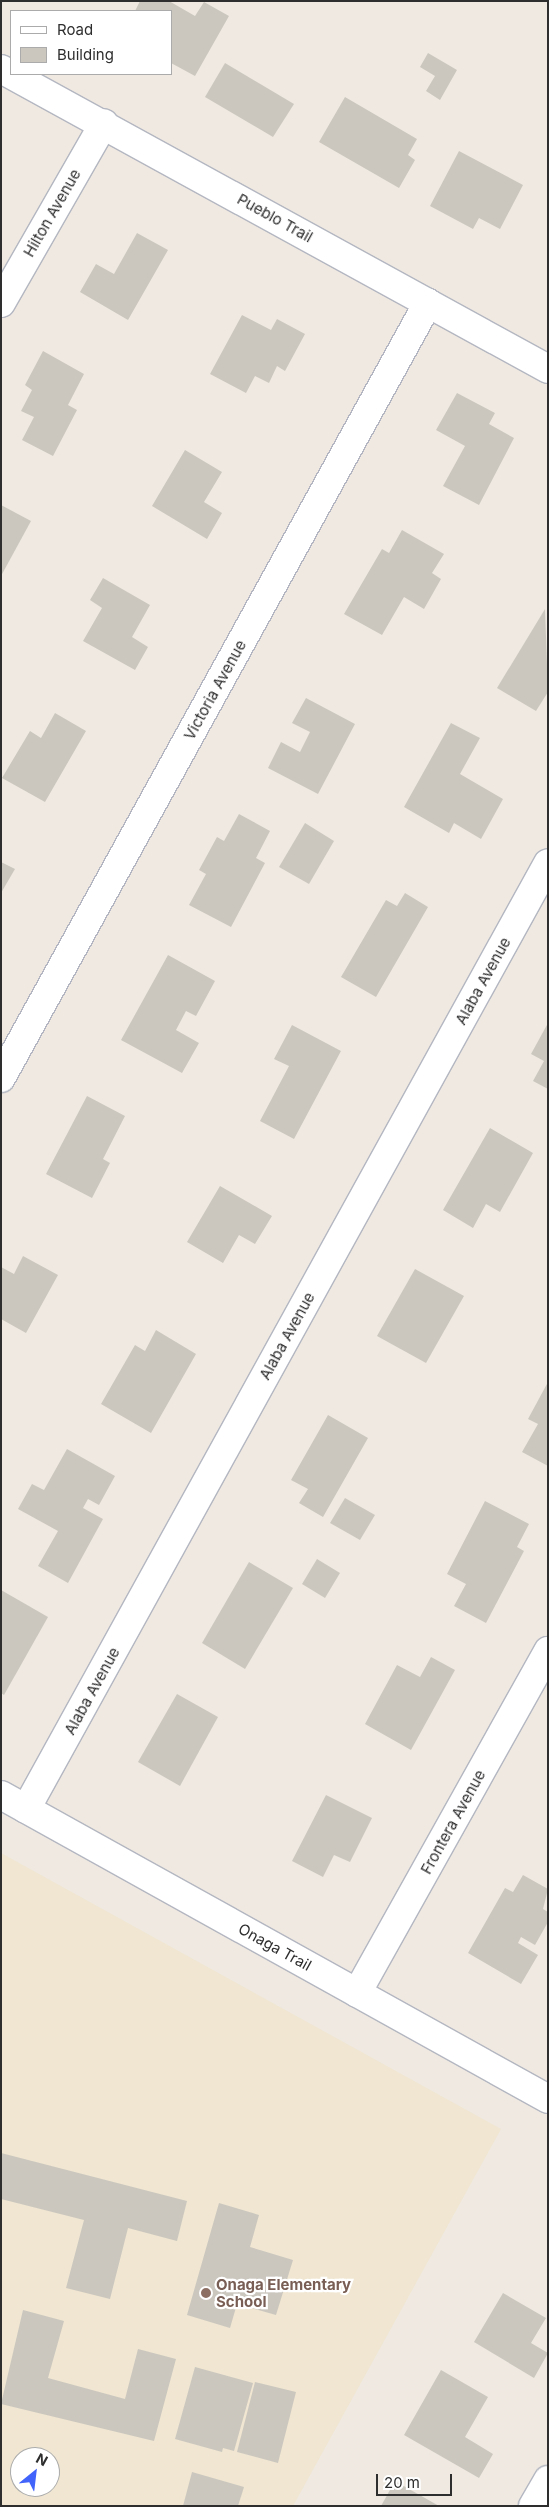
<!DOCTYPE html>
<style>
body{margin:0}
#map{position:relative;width:549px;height:2507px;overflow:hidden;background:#efe9e1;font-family:Inter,sans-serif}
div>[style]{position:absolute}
.education>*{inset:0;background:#f0e6d1}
.building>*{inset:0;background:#cbc7bf}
.roads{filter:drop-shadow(1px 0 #b4b7c1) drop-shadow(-1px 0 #b4b7c1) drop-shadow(0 1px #b4b7c1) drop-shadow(0 -1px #b4b7c1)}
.minor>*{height:28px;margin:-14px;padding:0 14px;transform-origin:14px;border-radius:14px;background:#fff}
.dots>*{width:14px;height:14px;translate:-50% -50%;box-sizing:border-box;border:2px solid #fff;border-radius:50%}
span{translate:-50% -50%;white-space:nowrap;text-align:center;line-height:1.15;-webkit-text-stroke:4.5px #fff;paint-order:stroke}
.street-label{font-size:15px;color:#2e2e2e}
.education-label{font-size:15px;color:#785e54;font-weight:700}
.left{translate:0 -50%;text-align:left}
.frame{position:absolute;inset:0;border:2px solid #2e2e2e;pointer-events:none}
.legend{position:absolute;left:10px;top:10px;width:162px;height:65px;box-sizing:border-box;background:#fff;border:1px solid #ababab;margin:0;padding:6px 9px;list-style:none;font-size:15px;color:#2e2e2e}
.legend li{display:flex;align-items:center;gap:10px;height:25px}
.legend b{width:25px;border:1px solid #ababab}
.north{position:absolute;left:10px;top:2447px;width:50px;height:50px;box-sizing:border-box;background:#fff;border:1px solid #ababab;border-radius:50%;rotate:29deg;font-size:14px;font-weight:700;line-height:20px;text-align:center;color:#2e2e2e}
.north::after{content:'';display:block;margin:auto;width:18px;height:22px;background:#4264fb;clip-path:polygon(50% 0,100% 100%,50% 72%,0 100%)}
.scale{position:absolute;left:376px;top:2474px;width:76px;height:22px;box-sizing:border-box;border:2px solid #2e2e2e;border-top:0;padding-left:6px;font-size:15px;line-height:18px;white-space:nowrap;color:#2e2e2e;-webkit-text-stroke:4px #fff;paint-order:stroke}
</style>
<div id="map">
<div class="education">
<div style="clip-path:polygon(evenodd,1px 1853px,501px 2129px,293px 2506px,1px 2506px,1px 1853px,20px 2457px,50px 2457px,50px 2487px,20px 2487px,20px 2457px)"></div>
</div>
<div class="building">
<div style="clip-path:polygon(140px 1px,169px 1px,195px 16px,204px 2px,229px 16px,195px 76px,171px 63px,171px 11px,135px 11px)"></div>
<div style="clip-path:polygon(428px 53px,457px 70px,440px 100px,426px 91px,435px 76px,420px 67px)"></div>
<div style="clip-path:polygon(225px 63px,294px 104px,273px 137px,205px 97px)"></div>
<div style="clip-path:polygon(345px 97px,417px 139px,408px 155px,415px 160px,399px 188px,319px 142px)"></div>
<div style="clip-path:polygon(459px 151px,523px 185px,500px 229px,479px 218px,473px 229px,430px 206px)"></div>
<div style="clip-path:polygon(137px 233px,168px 250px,128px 320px,80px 292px,96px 264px,114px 274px)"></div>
<div style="clip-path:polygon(242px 315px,271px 330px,277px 319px,305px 334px,285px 371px,277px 366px,269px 383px,255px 376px,246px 393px,210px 374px)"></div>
<div style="clip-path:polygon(43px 351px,84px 374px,68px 405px,77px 410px,53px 456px,22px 440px,34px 417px,21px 411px,32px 390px,25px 385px)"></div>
<div style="clip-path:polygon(457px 393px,495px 413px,489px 424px,514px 438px,479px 505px,443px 486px,465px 446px,436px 430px)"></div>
<div style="clip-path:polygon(185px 450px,222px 472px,204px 502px,222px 513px,207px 539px,152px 506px)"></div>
<div style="clip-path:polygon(1px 505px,31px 521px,1px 576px)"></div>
<div style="clip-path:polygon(402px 530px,444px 554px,432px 573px,441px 579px,424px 609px,404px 597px,382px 635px,344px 614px,382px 549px,389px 553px)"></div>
<div style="clip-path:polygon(103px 578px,150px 605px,132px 637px,148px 647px,135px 670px,83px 641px,102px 608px,90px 600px)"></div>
<div style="clip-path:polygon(545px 609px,548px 692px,536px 711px,497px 688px)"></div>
<div style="clip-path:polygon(306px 698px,355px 724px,318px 794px,268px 768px,281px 742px,300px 752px,310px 732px,292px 723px)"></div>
<div style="clip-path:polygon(55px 713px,86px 731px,45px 802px,2px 778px,30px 731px,41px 738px)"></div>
<div style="clip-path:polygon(451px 723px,480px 738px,460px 774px,503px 799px,481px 839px,454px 823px,449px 833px,404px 807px)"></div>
<div style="clip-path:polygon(239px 814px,270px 831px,256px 858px,265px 863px,231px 927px,189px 905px,206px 874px,199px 870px,217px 837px,224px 841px)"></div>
<div style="clip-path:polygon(305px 823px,334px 841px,309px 884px,279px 867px)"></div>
<div style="clip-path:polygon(1px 862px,15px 869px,1px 893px)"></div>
<div style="clip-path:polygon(405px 893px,428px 907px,376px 997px,341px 977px,386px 900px,397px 906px)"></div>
<div style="clip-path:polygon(168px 955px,215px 981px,196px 1016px,186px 1011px,176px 1030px,199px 1043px,182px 1073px,121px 1040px)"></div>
<div style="clip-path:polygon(548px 1023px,548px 1089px,533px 1081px,544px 1061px,531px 1054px)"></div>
<div style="clip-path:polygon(292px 1025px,341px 1051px,294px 1139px,260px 1121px,289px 1066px,274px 1059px)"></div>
<div style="clip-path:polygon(87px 1096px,125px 1116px,103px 1159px,110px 1163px,92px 1198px,46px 1174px)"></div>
<div style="clip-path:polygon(490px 1128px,533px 1153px,500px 1212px,486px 1204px,473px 1228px,443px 1210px)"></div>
<div style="clip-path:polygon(220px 1186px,272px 1216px,255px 1244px,239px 1235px,223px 1263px,187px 1242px)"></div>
<div style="clip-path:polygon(23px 1256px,58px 1275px,26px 1333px,1px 1319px,1px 1267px,14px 1274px)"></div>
<div style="clip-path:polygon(415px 1269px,464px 1296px,426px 1363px,377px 1336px)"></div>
<div style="clip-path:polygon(156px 1330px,196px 1354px,151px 1433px,101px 1404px,135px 1345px,145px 1351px)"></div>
<div style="clip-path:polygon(548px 1382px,548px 1466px,522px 1452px,538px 1424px,528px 1419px)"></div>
<div style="clip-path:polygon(328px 1415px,368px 1438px,323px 1517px,299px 1503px,308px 1489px,291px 1480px)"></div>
<div style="clip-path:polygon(67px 1449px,115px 1476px,99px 1505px,88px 1499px,83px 1508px,103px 1519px,68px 1583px,38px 1566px,58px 1531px,18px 1509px,32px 1484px,44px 1490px)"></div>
<div style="clip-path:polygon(345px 1498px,375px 1515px,360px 1540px,330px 1523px)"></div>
<div style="clip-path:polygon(485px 1501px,529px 1524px,517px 1547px,524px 1551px,486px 1623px,454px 1606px,466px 1584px,447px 1574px)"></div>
<div style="clip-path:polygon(317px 1559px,340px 1573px,325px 1598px,302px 1584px)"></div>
<div style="clip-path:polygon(249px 1562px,293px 1588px,245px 1669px,202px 1643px)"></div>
<div style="clip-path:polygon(1px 1590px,48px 1617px,4px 1695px,1px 1693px)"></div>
<div style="clip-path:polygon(431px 1657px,455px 1670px,411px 1750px,365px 1724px,397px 1665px,420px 1677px)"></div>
<div style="clip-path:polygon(177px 1694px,218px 1717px,180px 1786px,138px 1762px)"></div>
<div style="clip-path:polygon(326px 1795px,372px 1818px,350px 1862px,334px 1855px,323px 1877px,292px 1861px)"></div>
<div style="clip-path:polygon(523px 1875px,548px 1889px,543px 1909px,548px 1912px,548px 1922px,535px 1945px,521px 1937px,518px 1943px,538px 1955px,521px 1984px,468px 1953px,505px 1888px,513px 1892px)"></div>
<div style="clip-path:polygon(1px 2153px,187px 2201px,177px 2241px,128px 2228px,110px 2299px,66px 2288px,84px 2220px,1px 2199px)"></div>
<div style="clip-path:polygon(219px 2203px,259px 2215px,250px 2247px,293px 2260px,276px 2315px,237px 2304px,230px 2328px,187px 2315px)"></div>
<div style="clip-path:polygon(503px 2293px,546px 2318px,531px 2343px,548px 2353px,534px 2378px,474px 2342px)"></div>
<div style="clip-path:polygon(23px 2310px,64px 2321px,48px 2378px,125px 2399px,138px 2349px,176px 2359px,154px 2441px,1px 2404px)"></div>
<div style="clip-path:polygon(195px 2367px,253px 2383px,234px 2451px,223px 2448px,222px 2452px,175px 2439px)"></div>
<div style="clip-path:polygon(441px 2370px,488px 2397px,465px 2437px,493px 2454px,479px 2478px,404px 2435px)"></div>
<div style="clip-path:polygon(255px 2382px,296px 2392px,278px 2463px,237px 2452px)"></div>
<div style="clip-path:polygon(192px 2472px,244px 2487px,238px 2506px,183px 2506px)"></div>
<div style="clip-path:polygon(395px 2481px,439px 2506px,381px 2506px)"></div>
</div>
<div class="roads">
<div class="minor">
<div style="left:1px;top:69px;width:624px;rotate:28.74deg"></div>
<div style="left:1px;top:303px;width:207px;rotate:-60.2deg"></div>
<div style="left:1px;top:1078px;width:885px;rotate:-61.15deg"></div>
<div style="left:1px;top:1795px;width:626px;rotate:29.06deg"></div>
<div style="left:26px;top:1809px;width:1080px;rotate:-61.11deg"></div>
<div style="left:357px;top:1993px;width:392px;rotate:-60.8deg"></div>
<div style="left:533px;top:2506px;width:30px;rotate:-60deg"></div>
</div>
</div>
<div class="dots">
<div style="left:206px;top:2293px;background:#8d6e63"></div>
</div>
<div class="street-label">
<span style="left:52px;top:213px;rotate:-60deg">Hilton Avenue</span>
<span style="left:275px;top:218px;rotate:29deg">Pueblo Trail</span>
<span style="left:215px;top:690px;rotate:-61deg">Victoria Avenue</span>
<span style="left:483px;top:981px;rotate:-61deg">Alaba Avenue</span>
<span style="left:287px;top:1336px;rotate:-61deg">Alaba Avenue</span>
<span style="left:92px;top:1691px;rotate:-61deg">Alaba Avenue</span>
<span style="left:453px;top:1822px;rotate:-61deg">Frontera Avenue</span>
<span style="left:275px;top:1947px;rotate:29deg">Onaga Trail</span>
</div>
<div class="education-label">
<span class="left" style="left:216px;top:2293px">Onaga Elementary<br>School</span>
</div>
<div class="frame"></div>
<ul class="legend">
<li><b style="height:6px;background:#fff"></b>Road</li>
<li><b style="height:14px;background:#cbc7bf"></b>Building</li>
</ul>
<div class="north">N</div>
<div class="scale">20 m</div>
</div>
